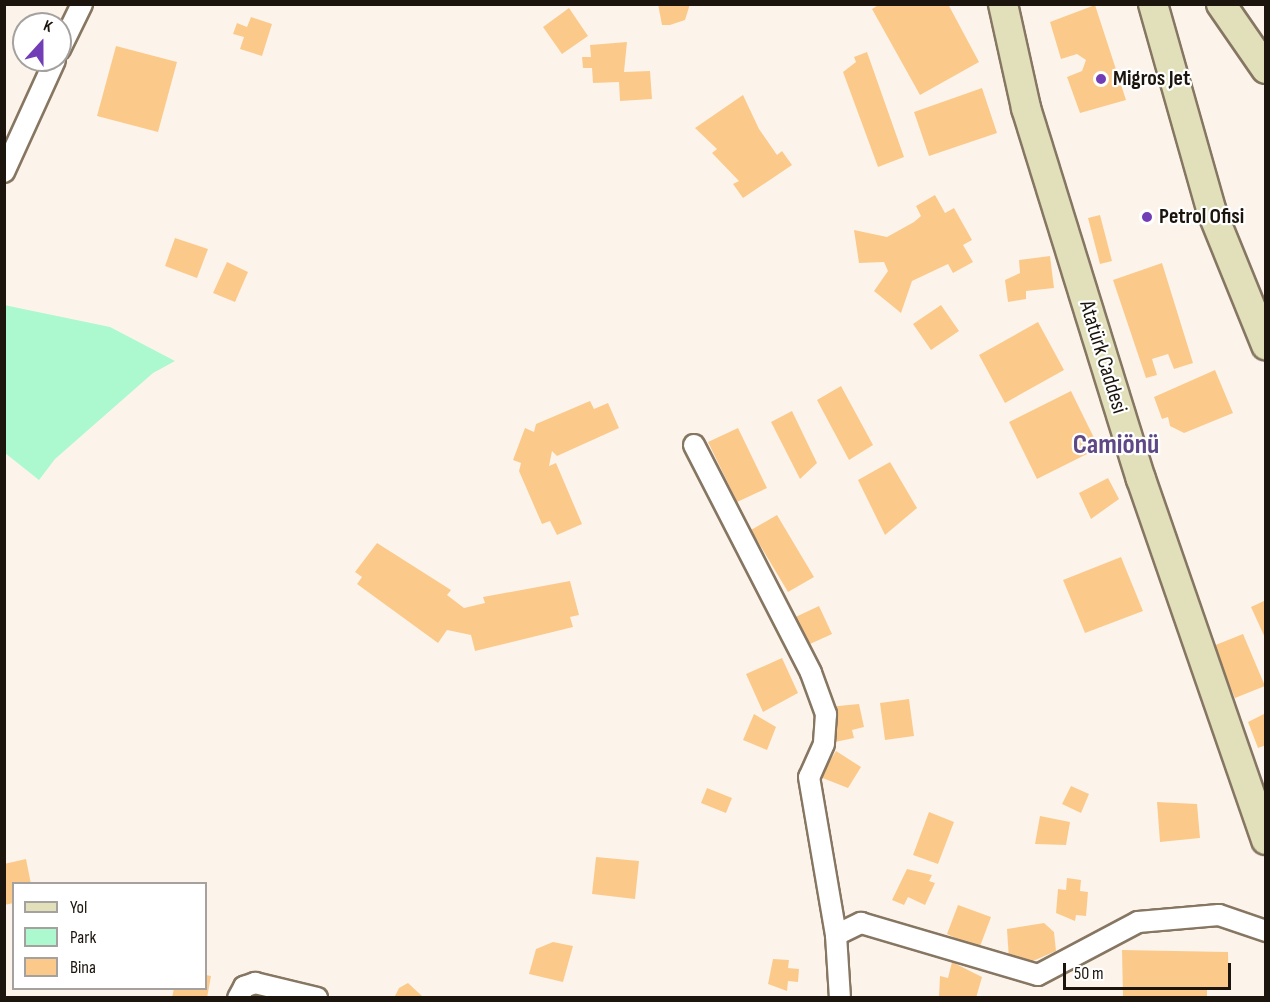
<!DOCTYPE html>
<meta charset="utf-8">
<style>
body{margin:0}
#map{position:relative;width:1270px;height:1002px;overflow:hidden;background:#fcf4eb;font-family:"Sofia Sans Condensed",sans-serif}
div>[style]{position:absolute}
.green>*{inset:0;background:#acf8cf}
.building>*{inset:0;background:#fbca8b}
.roads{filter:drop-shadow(2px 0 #867662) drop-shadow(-2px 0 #867662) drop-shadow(0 2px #867662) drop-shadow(0 -2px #867662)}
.street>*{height:20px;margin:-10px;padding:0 10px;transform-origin:10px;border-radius:10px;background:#fff}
.secondary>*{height:28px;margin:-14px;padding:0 14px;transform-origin:14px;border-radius:14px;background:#e1e0ba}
.dots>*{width:16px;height:16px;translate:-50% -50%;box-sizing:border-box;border:3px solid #fff;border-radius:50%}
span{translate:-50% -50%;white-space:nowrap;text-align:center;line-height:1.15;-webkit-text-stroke:4.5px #fff;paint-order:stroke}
.poi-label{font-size:22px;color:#1c150d;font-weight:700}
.left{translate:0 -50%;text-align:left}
.street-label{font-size:22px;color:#1c150d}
.district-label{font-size:28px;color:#5f4886;font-weight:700}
.frame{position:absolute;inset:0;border:6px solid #1c150d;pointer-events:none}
.legend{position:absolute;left:12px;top:882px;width:195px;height:108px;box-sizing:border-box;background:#fff;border:2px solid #a4a19e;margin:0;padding:8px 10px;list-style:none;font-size:18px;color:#1c150d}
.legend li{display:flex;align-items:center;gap:12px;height:30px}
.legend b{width:30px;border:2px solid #a4a19e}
.north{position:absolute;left:12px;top:12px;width:60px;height:60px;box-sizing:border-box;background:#fff;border:2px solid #a4a19e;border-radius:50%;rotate:21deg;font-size:16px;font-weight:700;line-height:24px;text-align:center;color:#1c150d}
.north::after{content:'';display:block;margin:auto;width:21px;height:27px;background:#723eb5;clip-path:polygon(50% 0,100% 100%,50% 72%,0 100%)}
.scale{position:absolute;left:1063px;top:963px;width:168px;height:27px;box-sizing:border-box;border:3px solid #1c150d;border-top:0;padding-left:8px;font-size:18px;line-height:21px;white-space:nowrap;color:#1c150d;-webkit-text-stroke:4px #fff;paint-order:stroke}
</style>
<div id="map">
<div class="green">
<div style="clip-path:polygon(4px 305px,110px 327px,175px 361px,153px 373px,55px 459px,39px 480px,5px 453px)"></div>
</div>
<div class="building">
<div style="clip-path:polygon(658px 4px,690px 4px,685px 20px,670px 25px,662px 25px)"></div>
<div style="clip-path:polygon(880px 4px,948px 4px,979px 62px,920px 95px,872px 9px)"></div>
<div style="clip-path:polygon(1095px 5px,1126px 100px,1080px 113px,1067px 77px,1082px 71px,1086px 60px,1077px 54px,1061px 59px,1050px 22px)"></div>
<div style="clip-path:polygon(569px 8px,588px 36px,562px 54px,543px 27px)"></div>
<div style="clip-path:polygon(251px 17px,272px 24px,262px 56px,240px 49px,244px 37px,233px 34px,237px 23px,247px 27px)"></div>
<div style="clip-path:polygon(627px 42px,624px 72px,650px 71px,652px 99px,620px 101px,619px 82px,593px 83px,592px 68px,583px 68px,582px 57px,591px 57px,590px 45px)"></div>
<div style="clip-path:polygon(116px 46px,177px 62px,158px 132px,97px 116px)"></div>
<div style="clip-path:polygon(867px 52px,904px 157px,878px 167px,843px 72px,856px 62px,854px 57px)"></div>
<div style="clip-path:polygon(982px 88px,997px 133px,929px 156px,914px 112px)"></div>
<div style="clip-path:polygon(743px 95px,759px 129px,777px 155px,782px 151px,792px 165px,743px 198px,733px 184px,739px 181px,712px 153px,717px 149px,695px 128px)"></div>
<div style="clip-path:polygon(935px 195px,945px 213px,954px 208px,972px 240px,963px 245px,973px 262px,953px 273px,948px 264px,912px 281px,901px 313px,874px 291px,888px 271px,884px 262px,859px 263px,854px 230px,887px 237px,914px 222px,921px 216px,916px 206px)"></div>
<div style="clip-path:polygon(1100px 215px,1112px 261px,1100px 264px,1088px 218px)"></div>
<div style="clip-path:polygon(175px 238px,208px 249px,197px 278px,165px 266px)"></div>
<div style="clip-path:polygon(1050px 256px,1054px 288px,1026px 291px,1026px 299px,1008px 302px,1005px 280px,1020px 273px,1019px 260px)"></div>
<div style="clip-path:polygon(227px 262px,248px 272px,235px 302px,213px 293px)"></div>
<div style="clip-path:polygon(1162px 263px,1193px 363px,1174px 369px,1168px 354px,1152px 359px,1157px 375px,1146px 378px,1113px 280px)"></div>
<div style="clip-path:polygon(941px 305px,959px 331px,931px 350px,913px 324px)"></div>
<div style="clip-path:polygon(1038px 322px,1064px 370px,1005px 403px,979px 355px)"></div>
<div style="clip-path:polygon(1215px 370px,1233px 413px,1184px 433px,1170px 426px,1168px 417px,1162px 419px,1154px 397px)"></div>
<div style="clip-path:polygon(841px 386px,873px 445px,849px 460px,817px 400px)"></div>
<div style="clip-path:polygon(1071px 391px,1099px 448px,1037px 479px,1009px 422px)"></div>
<div style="clip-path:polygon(590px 401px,594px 409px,608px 403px,619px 428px,557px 456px,552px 451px,549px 466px,556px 463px,582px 524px,557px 535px,550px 521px,542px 524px,519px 471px,521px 463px,513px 460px,525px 428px,534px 432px,536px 424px)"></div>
<div style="clip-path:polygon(792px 411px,817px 463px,800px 479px,771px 422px)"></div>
<div style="clip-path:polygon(738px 428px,767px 488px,737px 502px,708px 442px)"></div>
<div style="clip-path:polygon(890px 462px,917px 508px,885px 535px,858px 480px)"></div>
<div style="clip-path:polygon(1108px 478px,1119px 499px,1091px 519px,1079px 493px)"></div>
<div style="clip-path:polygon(777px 515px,814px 577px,788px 592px,751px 530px)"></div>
<div style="clip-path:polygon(377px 543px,451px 590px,447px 595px,464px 608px,485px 603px,483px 597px,570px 581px,579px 615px,570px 617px,573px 627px,475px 651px,471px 635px,447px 630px,438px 643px,357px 584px,362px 577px,355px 572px)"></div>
<div style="clip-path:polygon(1121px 557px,1143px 611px,1085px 633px,1063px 580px)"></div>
<div style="clip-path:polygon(1266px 600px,1266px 640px,1251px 607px)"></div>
<div style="clip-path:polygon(819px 606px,832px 634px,799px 649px,787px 621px)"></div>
<div style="clip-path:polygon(1243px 634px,1265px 686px,1235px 698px,1213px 646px)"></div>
<div style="clip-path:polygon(782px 658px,798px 693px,763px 712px,746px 674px)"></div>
<div style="clip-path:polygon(909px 699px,914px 736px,885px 740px,880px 703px)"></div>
<div style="clip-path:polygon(859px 704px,864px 727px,852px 730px,854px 738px,835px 742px,828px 707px)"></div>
<div style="clip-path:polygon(1266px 713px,1266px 745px,1258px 748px,1248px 722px)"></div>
<div style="clip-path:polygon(754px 714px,776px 727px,767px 750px,743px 740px)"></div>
<div style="clip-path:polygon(836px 751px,861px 767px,848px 788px,820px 777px)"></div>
<div style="clip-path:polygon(1071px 786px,1089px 794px,1081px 813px,1062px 804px)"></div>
<div style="clip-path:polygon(707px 788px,732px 798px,726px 813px,701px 803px)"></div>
<div style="clip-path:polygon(1157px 802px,1197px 804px,1200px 838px,1160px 842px)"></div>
<div style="clip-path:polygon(929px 812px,954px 822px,938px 864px,913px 855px)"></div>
<div style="clip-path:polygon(1040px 816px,1070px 822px,1066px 845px,1035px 844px)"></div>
<div style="clip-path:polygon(596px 857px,639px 861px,635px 899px,592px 894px)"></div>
<div style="clip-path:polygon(26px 859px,31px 884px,14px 884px,14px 903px,4px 905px,4px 864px)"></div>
<div style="clip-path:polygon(907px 869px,932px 875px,929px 881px,935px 883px,925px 905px,908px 897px,904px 905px,892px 900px)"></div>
<div style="clip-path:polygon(1067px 878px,1081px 880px,1080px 891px,1088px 892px,1086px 916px,1076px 915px,1075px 921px,1056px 913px,1058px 889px,1066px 890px)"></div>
<div style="clip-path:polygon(958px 905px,991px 917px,979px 949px,947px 934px)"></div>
<div style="clip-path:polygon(1044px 923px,1054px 932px,1056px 951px,1026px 964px,1009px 960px,1007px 929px)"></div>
<div style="clip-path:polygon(553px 942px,573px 946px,563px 982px,529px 974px,536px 949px)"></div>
<div style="clip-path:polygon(1122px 950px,1228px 952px,1229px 987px,1207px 987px,1207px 998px,1123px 998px)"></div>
<div style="clip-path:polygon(773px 959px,789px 960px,788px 968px,799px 969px,798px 982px,788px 981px,787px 991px,768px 984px)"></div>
<div style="clip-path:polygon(952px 962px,982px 977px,976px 998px,939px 997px,940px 976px,948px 978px)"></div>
<div style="clip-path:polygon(206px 975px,211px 976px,207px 998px,172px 998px,174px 988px,206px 988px)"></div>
<div style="clip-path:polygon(408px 983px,422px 996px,394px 998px,399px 988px)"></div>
</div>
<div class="roads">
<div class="street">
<div style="left:60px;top:49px;width:50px;rotate:-63.9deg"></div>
<div style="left:4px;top:172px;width:123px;rotate:-65.5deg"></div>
<div style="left:694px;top:445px;width:256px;rotate:62.8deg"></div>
<div style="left:811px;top:673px;width:44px;rotate:69.9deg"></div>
<div style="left:826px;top:714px;width:30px;rotate:94deg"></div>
<div style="left:824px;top:744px;width:36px;rotate:114deg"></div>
<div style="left:809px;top:777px;width:160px;rotate:80.3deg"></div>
<div style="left:836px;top:935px;width:63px;rotate:86.4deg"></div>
<div style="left:836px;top:935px;width:28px;rotate:-26deg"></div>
<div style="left:861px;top:923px;width:184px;rotate:16.4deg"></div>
<div style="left:1038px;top:975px;width:113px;rotate:-27.9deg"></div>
<div style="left:1138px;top:922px;width:81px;rotate:-4.9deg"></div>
<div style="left:1219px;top:915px;width:50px;rotate:18.8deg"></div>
<div style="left:238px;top:998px;width:13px;rotate:-61deg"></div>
<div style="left:244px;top:987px;width:12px;rotate:-20deg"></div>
<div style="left:255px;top:983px;width:64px;rotate:13.6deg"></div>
</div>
<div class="secondary">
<div style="left:1003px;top:4px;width:107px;rotate:77.5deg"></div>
<div style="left:1026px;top:108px;width:388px;rotate:72.8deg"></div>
<div style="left:1141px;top:479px;width:382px;rotate:70.9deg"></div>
<div style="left:1153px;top:4px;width:216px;rotate:74.2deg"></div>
<div style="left:1212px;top:212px;width:144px;rotate:67.9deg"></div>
<div style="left:1221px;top:4px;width:79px;rotate:55.3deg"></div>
</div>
</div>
<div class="dots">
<div style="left:1101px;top:79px;background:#723eb5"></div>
<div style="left:1147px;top:217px;background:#723eb5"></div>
</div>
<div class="poi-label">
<span class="left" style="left:1113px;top:79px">Migros Jet</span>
<span class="left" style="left:1159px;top:217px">Petrol Ofisi</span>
</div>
<div class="street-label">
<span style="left:1103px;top:357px;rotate:73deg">Atatürk Caddesi</span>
</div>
<div class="district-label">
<span style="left:1116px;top:445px">Camiönü</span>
</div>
<div class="frame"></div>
<ul class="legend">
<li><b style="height:8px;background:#e1e0ba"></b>Yol</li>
<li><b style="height:16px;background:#acf8cf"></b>Park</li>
<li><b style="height:16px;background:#fbca8b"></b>Bina</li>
</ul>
<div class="north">K</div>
<div class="scale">50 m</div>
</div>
